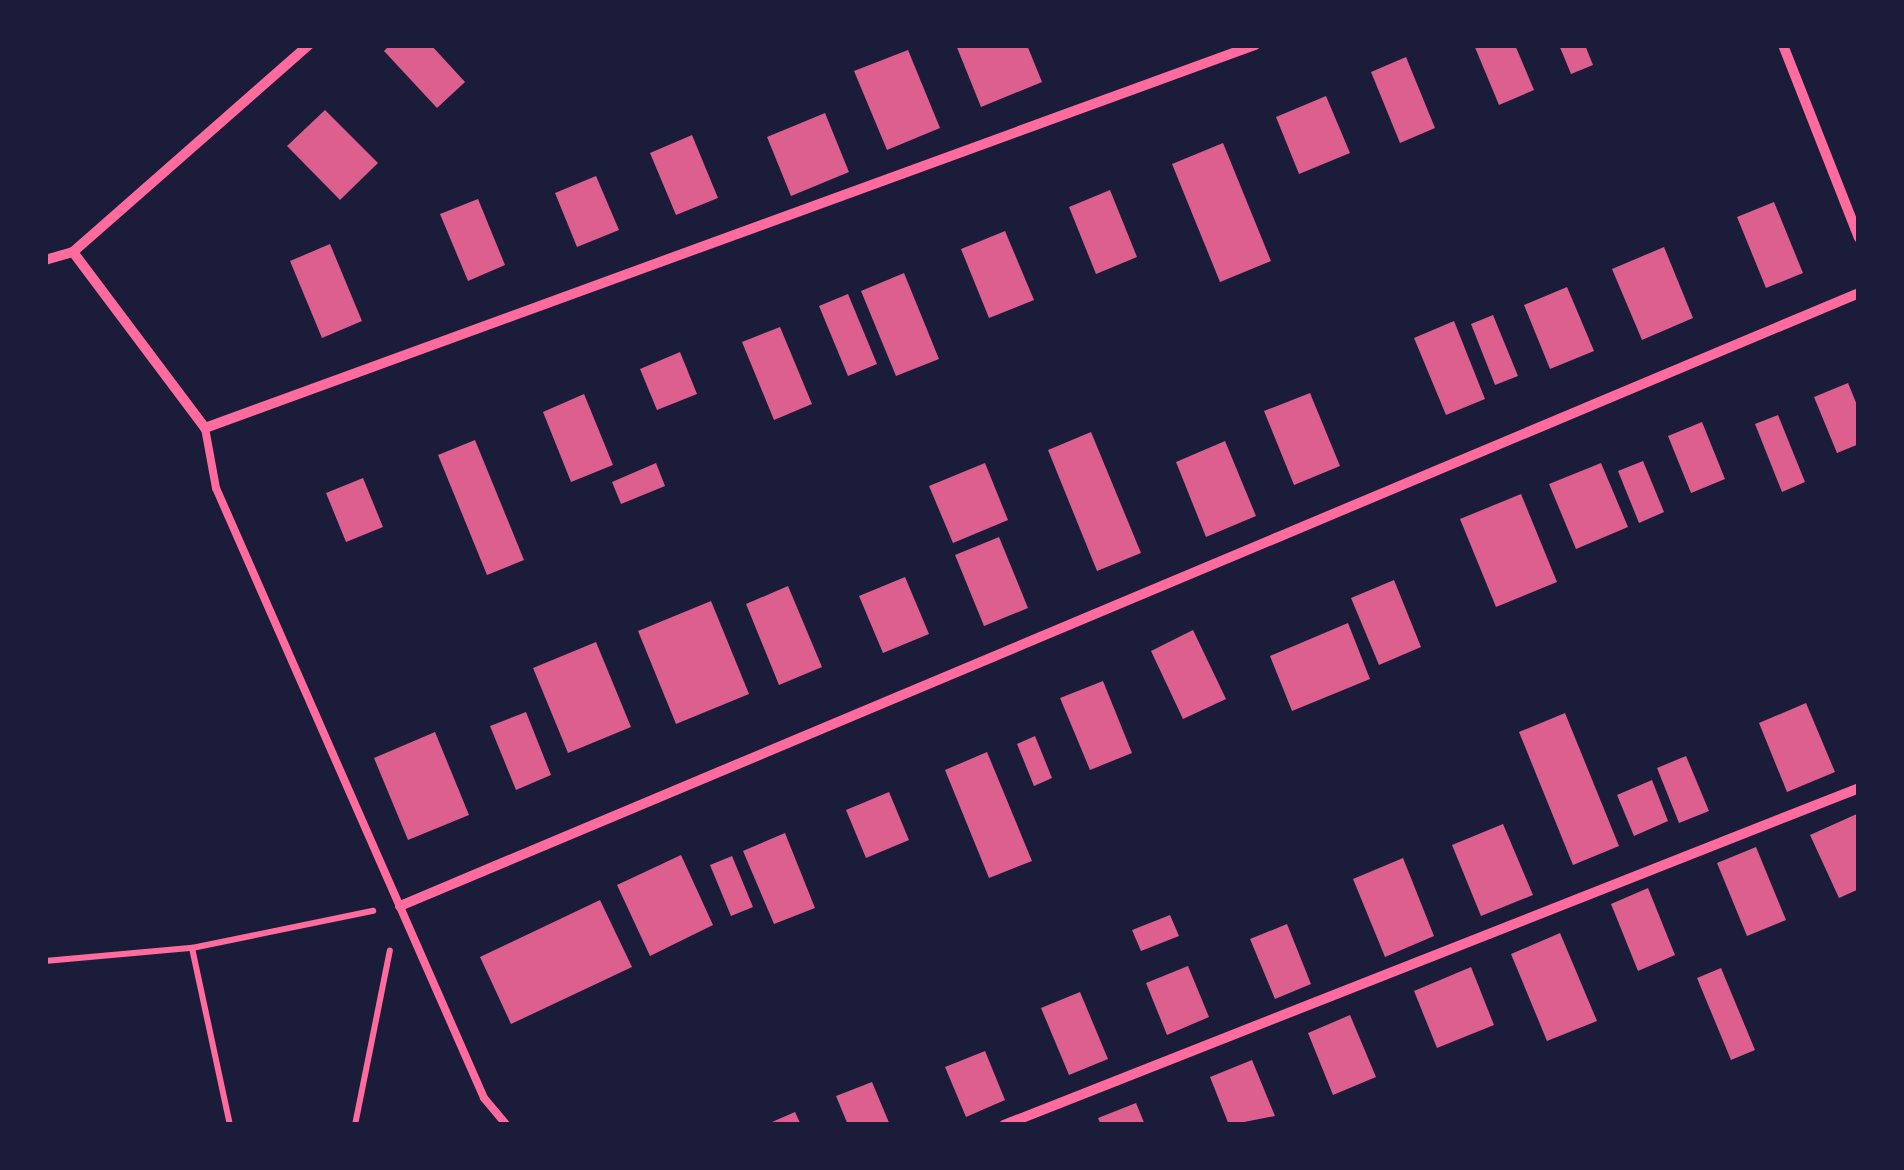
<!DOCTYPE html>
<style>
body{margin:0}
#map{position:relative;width:1904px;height:1170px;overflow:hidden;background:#1b1b3a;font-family:"Alegreya Sans",sans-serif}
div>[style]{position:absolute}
.building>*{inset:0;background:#dd5f8e}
.path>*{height:6px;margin:-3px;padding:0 3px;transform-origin:3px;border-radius:3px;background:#ff6b9d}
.service>*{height:8px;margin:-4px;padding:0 4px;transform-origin:4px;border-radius:4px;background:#ff6b9d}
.minor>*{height:10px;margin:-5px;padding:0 5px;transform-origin:5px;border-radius:5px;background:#ff6b9d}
span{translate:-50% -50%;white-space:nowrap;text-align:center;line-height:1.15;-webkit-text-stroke:10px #1b1b3a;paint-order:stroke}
.frame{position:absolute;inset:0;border:48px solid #1b1b3a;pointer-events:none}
</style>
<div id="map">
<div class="building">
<div style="clip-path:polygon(390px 45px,431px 45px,465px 82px,437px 108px,384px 51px)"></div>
<div style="clip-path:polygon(956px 45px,1027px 45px,1042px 82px,981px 107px)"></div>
<div style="clip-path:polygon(1474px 45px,1515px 45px,1534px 90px,1499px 105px)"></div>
<div style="clip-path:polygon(1559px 45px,1585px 45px,1593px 65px,1571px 74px)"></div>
<div style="clip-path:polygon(908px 50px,940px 128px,887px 150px,854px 71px)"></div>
<div style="clip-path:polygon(1406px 57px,1435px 128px,1400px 143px,1371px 72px)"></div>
<div style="clip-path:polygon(1326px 96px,1350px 153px,1299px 174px,1276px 117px)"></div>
<div style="clip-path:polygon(325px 110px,378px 163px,340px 200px,287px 146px)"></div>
<div style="clip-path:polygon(825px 113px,849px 172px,791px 196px,767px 137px)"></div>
<div style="clip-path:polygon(692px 135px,718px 198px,676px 215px,650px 153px)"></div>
<div style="clip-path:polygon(1223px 143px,1271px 261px,1220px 282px,1172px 164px)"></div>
<div style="clip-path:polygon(596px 176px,619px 230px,577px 247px,555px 193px)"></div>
<div style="clip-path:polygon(1110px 190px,1137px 257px,1096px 274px,1069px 207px)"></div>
<div style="clip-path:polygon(478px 199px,505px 265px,468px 281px,440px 214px)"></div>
<div style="clip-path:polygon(1774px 202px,1803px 273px,1766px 288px,1737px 217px)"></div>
<div style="clip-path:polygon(1005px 231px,1034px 300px,989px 318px,961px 249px)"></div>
<div style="clip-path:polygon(330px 244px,362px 321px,322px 338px,290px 261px)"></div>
<div style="clip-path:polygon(1664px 247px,1693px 318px,1642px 340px,1612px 269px)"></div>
<div style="clip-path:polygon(904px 273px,939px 359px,896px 376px,861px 291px)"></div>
<div style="clip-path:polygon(1567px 287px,1594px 351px,1550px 369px,1524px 305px)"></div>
<div style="clip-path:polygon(848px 294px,877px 364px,848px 376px,819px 306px)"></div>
<div style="clip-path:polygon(1493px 315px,1518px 376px,1495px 385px,1471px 324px)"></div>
<div style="clip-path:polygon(1454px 321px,1485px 399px,1446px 415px,1414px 338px)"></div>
<div style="clip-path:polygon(780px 327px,812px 404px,774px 420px,742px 342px)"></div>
<div style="clip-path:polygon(680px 352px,697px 394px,657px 410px,640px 369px)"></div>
<div style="clip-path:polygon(1848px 383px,1859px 410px,1859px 444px,1837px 453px,1814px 397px)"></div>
<div style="clip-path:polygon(1310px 393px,1340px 466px,1294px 485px,1264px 411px)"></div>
<div style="clip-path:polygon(584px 394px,613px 465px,571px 482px,543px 412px)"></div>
<div style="clip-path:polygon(1778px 415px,1805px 482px,1782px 492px,1755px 424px)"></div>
<div style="clip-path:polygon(1702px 422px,1725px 479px,1691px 493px,1668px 436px)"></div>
<div style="clip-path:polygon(1091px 432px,1141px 553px,1097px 571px,1048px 450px)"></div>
<div style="clip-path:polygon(475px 440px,524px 560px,487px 575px,438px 455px)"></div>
<div style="clip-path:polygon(1225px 441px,1256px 516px,1206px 537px,1176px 462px)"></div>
<div style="clip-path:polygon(1643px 461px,1664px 512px,1639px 523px,1618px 471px)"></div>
<div style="clip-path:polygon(656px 463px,665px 486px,621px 504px,612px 482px)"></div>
<div style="clip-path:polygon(985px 463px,1008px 520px,953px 543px,929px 486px)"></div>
<div style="clip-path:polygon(1601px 463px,1628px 527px,1576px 549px,1549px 484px)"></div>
<div style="clip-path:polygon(363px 478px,383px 527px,346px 542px,326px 493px)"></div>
<div style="clip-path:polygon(1521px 494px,1557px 582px,1496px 607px,1460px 519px)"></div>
<div style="clip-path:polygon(999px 537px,1028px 608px,984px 626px,955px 555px)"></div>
<div style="clip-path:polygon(905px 577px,929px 634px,883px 653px,859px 596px)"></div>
<div style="clip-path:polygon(1394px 580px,1421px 647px,1379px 665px,1351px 598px)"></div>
<div style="clip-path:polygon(788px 586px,822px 667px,779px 685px,746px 604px)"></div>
<div style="clip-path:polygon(711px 601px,749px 694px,676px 724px,638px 631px)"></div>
<div style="clip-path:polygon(1348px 623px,1370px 679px,1292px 711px,1270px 656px)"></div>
<div style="clip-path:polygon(1193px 630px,1226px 699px,1183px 719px,1151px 651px)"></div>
<div style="clip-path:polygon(596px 642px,631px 727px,568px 753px,533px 668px)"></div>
<div style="clip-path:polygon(1103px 681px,1132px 753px,1090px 770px,1060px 698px)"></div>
<div style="clip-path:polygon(1806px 703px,1835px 772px,1787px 792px,1759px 723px)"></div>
<div style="clip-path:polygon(526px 712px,551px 775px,516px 790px,490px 726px)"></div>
<div style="clip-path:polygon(1565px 713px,1619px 846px,1573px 865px,1519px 732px)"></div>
<div style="clip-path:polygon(435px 732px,469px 815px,408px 840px,374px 758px)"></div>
<div style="clip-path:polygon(1035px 736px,1052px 778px,1034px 786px,1017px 744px)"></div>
<div style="clip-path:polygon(987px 752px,1032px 861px,989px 878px,945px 770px)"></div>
<div style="clip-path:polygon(1686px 756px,1709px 811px,1679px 823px,1657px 768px)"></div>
<div style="clip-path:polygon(1652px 780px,1668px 821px,1634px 836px,1617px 795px)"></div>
<div style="clip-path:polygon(889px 792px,909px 840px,866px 858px,846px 810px)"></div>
<div style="clip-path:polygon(1859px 813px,1859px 889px,1839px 898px,1810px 835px)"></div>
<div style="clip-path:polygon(1503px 824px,1533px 895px,1481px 916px,1452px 845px)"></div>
<div style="clip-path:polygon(785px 833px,815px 908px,774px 924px,743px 851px)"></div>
<div style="clip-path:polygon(1756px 847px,1786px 920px,1747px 936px,1717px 863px)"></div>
<div style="clip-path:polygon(681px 855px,713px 925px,650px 956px,617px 885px)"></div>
<div style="clip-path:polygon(732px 856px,753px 907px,731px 916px,710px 865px)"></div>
<div style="clip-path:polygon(1403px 858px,1434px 936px,1385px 957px,1353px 879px)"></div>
<div style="clip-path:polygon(1648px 888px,1675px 955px,1638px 971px,1611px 904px)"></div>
<div style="clip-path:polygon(600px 900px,632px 967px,511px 1024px,480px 957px)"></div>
<div style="clip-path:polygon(1170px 915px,1179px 936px,1141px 951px,1132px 930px)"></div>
<div style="clip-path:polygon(1287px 924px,1311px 984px,1275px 999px,1250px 939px)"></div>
<div style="clip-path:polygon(1560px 933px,1597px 1021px,1547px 1041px,1511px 954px)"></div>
<div style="clip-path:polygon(1188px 966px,1209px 1017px,1167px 1035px,1146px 983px)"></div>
<div style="clip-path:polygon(1471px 967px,1494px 1025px,1437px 1048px,1414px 991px)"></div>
<div style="clip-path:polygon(1721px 968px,1755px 1050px,1731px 1060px,1697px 978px)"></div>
<div style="clip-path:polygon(1080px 992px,1108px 1059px,1069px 1075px,1041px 1008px)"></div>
<div style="clip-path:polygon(1350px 1015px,1376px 1077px,1333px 1095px,1308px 1033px)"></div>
<div style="clip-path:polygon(985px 1051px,1005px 1100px,966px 1117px,945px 1067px)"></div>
<div style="clip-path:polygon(1252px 1060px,1275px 1116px,1229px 1125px,1210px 1077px)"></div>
<div style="clip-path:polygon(872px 1082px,890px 1125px,848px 1125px,836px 1096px)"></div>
<div style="clip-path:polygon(1136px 1103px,1145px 1125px,1101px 1125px,1098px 1118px)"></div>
<div style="clip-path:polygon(795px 1112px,801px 1125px,765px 1125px)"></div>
</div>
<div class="path">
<div style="left:192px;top:948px;width:185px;rotate:-11.6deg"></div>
<div style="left:45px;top:961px;width:148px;rotate:-5.1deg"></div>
<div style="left:192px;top:948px;width:181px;rotate:77.9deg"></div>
<div style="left:355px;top:1125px;width:178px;rotate:-78.7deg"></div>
</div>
<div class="service">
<div style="left:205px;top:428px;width:61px;rotate:79.6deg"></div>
<div style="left:216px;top:488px;width:666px;rotate:66.28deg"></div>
<div style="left:484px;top:1098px;width:35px;rotate:50deg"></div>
</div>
<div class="minor">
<div style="left:1783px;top:45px;width:207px;rotate:68.5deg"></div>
<div style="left:73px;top:252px;width:220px;rotate:53.1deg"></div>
<div style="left:205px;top:428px;width:1118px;rotate:-20.04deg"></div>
<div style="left:45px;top:260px;width:29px;rotate:-16deg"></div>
<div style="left:73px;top:252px;width:314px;rotate:-41.3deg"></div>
<div style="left:400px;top:906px;width:1583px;rotate:-22.79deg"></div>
<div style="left:1004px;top:1125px;width:919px;rotate:-21.51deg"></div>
</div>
<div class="frame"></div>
</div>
